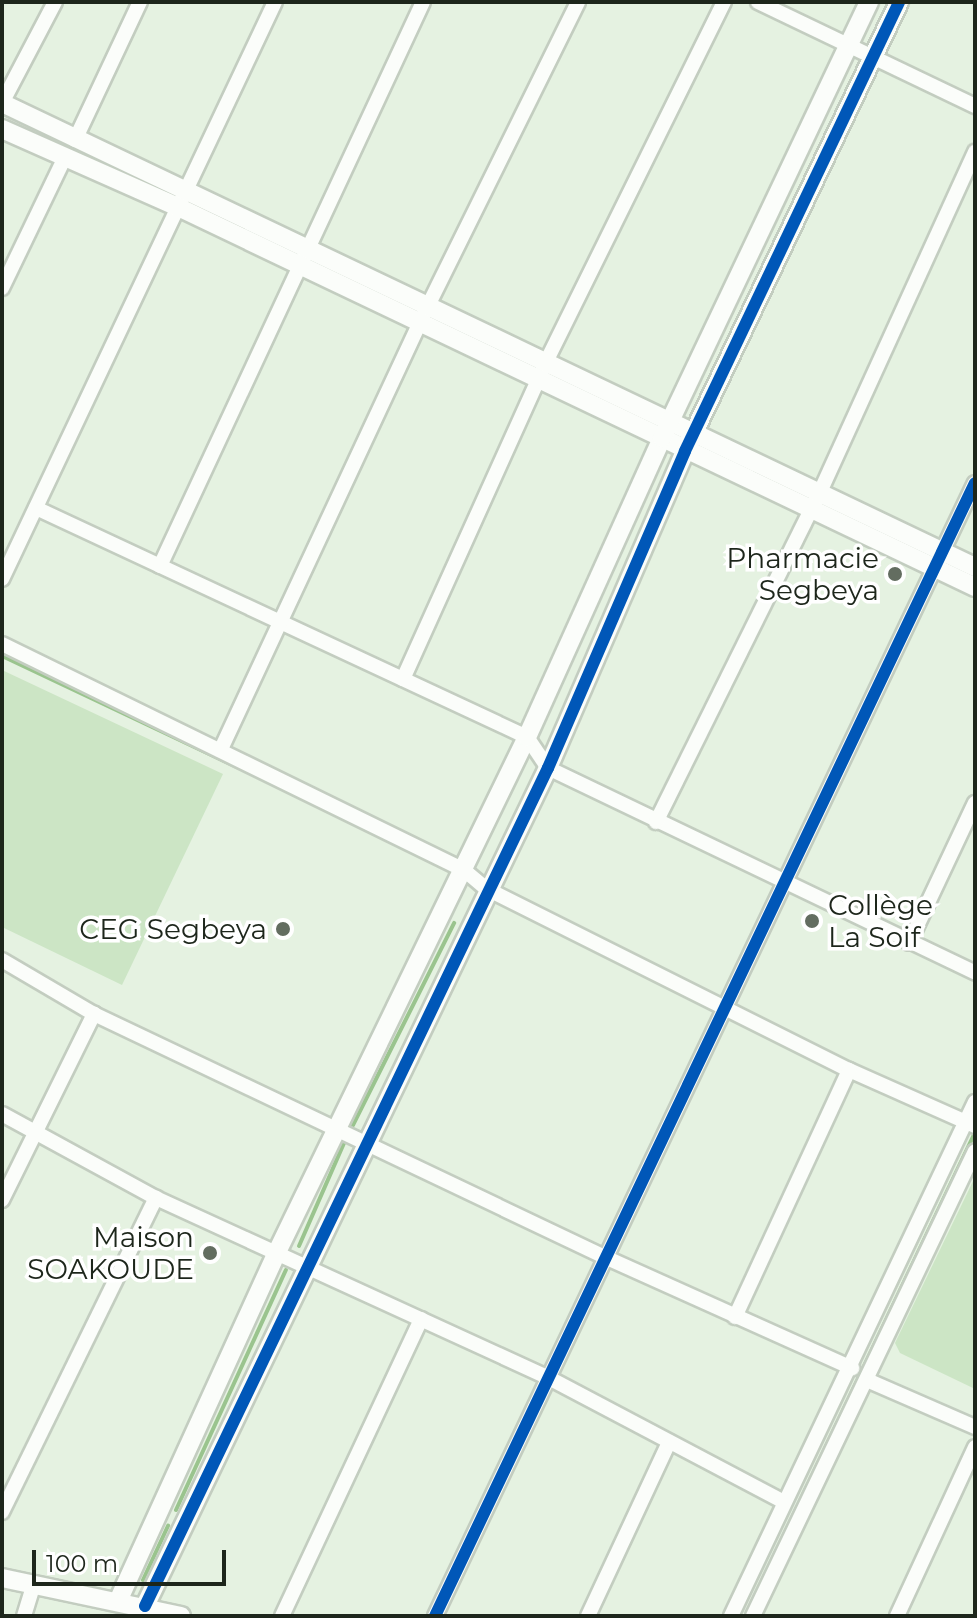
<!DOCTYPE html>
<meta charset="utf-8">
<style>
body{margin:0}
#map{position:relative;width:977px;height:1618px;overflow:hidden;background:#e5f2e1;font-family:Montserrat,sans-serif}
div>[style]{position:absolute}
.green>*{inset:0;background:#cce5c5}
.stream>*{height:4px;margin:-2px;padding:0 2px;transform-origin:2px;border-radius:2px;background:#9ac48e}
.roads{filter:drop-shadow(2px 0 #c3cdc0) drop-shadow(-2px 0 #c3cdc0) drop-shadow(0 2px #c3cdc0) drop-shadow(0 -2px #c3cdc0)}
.street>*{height:14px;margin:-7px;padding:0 7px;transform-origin:7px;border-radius:7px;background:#fbfdfa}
.secondary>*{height:18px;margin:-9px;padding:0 9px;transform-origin:9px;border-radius:9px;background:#fbfdfa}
.cycleway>*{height:12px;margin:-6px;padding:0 6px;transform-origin:6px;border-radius:6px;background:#0057b8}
.dots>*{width:22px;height:22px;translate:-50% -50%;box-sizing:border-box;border:4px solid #fff;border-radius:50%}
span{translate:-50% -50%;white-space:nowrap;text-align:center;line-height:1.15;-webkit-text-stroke:7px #fff;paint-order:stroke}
.poi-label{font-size:28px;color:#1d261b}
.right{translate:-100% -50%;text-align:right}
.left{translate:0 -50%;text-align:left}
.frame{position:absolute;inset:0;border:4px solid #1d261b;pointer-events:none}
.scale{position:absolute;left:32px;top:1550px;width:194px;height:36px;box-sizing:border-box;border:4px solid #1d261b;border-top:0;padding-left:10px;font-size:24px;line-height:28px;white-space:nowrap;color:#1d261b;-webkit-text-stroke:6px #fff;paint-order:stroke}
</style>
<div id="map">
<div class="green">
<div style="clip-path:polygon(2px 670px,223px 774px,122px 985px,2px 927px)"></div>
<div style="clip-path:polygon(975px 1177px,975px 1389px,900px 1353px,895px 1343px)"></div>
</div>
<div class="stream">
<div style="left:2px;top:656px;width:262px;rotate:25.3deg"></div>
<div style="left:353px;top:1125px;width:226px;rotate:-63.4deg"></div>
<div style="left:299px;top:1246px;width:112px;rotate:-66.4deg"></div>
<div style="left:176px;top:1510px;width:264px;rotate:-65.4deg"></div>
<div style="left:772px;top:1560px;width:474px;rotate:-64.6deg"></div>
<div style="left:143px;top:1580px;width:60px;rotate:-65.2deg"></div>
</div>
<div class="roads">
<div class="street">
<div style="left:758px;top:2px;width:241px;rotate:25.6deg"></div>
<div style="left:2px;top:103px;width:114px;rotate:-62.3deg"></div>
<div style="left:75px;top:140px;width:153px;rotate:-64.8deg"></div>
<div style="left:2px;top:288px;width:143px;rotate:-64.3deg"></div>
<div style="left:36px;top:508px;width:542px;rotate:25deg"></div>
<div style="left:527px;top:737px;width:37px;rotate:56deg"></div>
<div style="left:548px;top:768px;width:474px;rotate:25.6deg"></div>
<div style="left:160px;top:566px;width:622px;rotate:-65deg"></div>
<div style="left:2px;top:579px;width:638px;rotate:-64.68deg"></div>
<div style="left:2px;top:644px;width:514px;rotate:26.07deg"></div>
<div style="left:464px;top:870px;width:30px;rotate:40deg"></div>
<div style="left:487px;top:889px;width:405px;rotate:26.6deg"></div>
<div style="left:849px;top:1070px;width:138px;rotate:24deg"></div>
<div style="left:403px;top:679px;width:348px;rotate:-65.7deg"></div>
<div style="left:546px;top:362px;width:402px;rotate:-63.7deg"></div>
<div style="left:221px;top:749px;width:469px;rotate:-65deg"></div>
<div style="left:419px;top:324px;width:359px;rotate:-63.7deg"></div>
<div style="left:656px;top:822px;width:369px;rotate:-63.6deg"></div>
<div style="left:820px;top:492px;width:374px;rotate:-65.5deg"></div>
<div style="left:909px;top:943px;width:155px;rotate:-64.8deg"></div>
<div style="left:2px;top:960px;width:107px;rotate:30.4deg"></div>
<div style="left:94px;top:1014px;width:568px;rotate:25.44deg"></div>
<div style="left:607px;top:1258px;width:269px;rotate:24.2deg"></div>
<div style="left:2px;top:1114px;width:175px;rotate:28.6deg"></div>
<div style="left:156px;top:1198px;width:432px;rotate:24.6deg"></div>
<div style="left:549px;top:1378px;width:266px;rotate:27.8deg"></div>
<div style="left:2px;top:1200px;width:208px;rotate:-63.7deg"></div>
<div style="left:735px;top:1317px;width:272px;rotate:-65.2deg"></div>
<div style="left:867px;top:1380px;width:118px;rotate:23.5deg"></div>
<div style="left:2px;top:1512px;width:350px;rotate:-63.9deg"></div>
<div style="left:24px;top:1616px;width:31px;rotate:-73deg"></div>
<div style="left:282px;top:1616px;width:328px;rotate:-64.9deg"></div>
<div style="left:435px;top:1616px;width:1255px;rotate:-64.52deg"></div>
<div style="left:588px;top:1616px;width:192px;rotate:-65deg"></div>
<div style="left:731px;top:1616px;width:569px;rotate:-64.61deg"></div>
<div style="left:753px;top:1616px;width:515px;rotate:-64.48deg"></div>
<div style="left:897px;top:1616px;width:186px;rotate:-65.2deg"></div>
</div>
<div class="secondary">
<div style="left:2px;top:103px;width:1078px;rotate:25.5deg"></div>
<div style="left:2px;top:129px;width:190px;rotate:23.9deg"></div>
<div style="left:176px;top:206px;width:885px;rotate:25.49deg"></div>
<div style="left:2px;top:1578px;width:183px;rotate:12deg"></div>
<div style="left:119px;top:1599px;width:381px;rotate:-65.5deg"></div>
<div style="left:277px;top:1252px;width:572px;rotate:-64.11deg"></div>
<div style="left:527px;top:737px;width:328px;rotate:-65.7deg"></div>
<div style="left:662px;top:438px;width:483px;rotate:-64.6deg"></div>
<div style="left:145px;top:1606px;width:930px;rotate:-64.32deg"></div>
<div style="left:548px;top:768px;width:345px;rotate:-66.6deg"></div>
<div style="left:685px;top:451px;width:497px;rotate:-64.5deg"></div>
</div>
</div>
<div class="cycleway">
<div style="left:145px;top:1606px;width:930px;rotate:-64.32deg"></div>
<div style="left:548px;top:768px;width:345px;rotate:-66.6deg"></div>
<div style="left:685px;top:451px;width:497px;rotate:-64.5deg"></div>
<div style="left:435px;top:1616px;width:1255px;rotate:-64.52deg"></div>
</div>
<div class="dots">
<div style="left:895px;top:574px;background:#636d60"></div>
<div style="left:812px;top:921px;background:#636d60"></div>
<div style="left:283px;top:929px;background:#636d60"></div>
<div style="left:210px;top:1253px;background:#636d60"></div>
</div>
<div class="poi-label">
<span class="right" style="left:879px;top:574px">Pharmacie<br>Segbeya</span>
<span class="left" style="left:828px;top:921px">Collège<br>La Soif</span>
<span class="right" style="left:267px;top:929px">CEG Segbeya</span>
<span class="right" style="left:194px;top:1253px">Maison<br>SOAKOUDE</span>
</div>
<div class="frame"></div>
<div class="scale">100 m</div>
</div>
